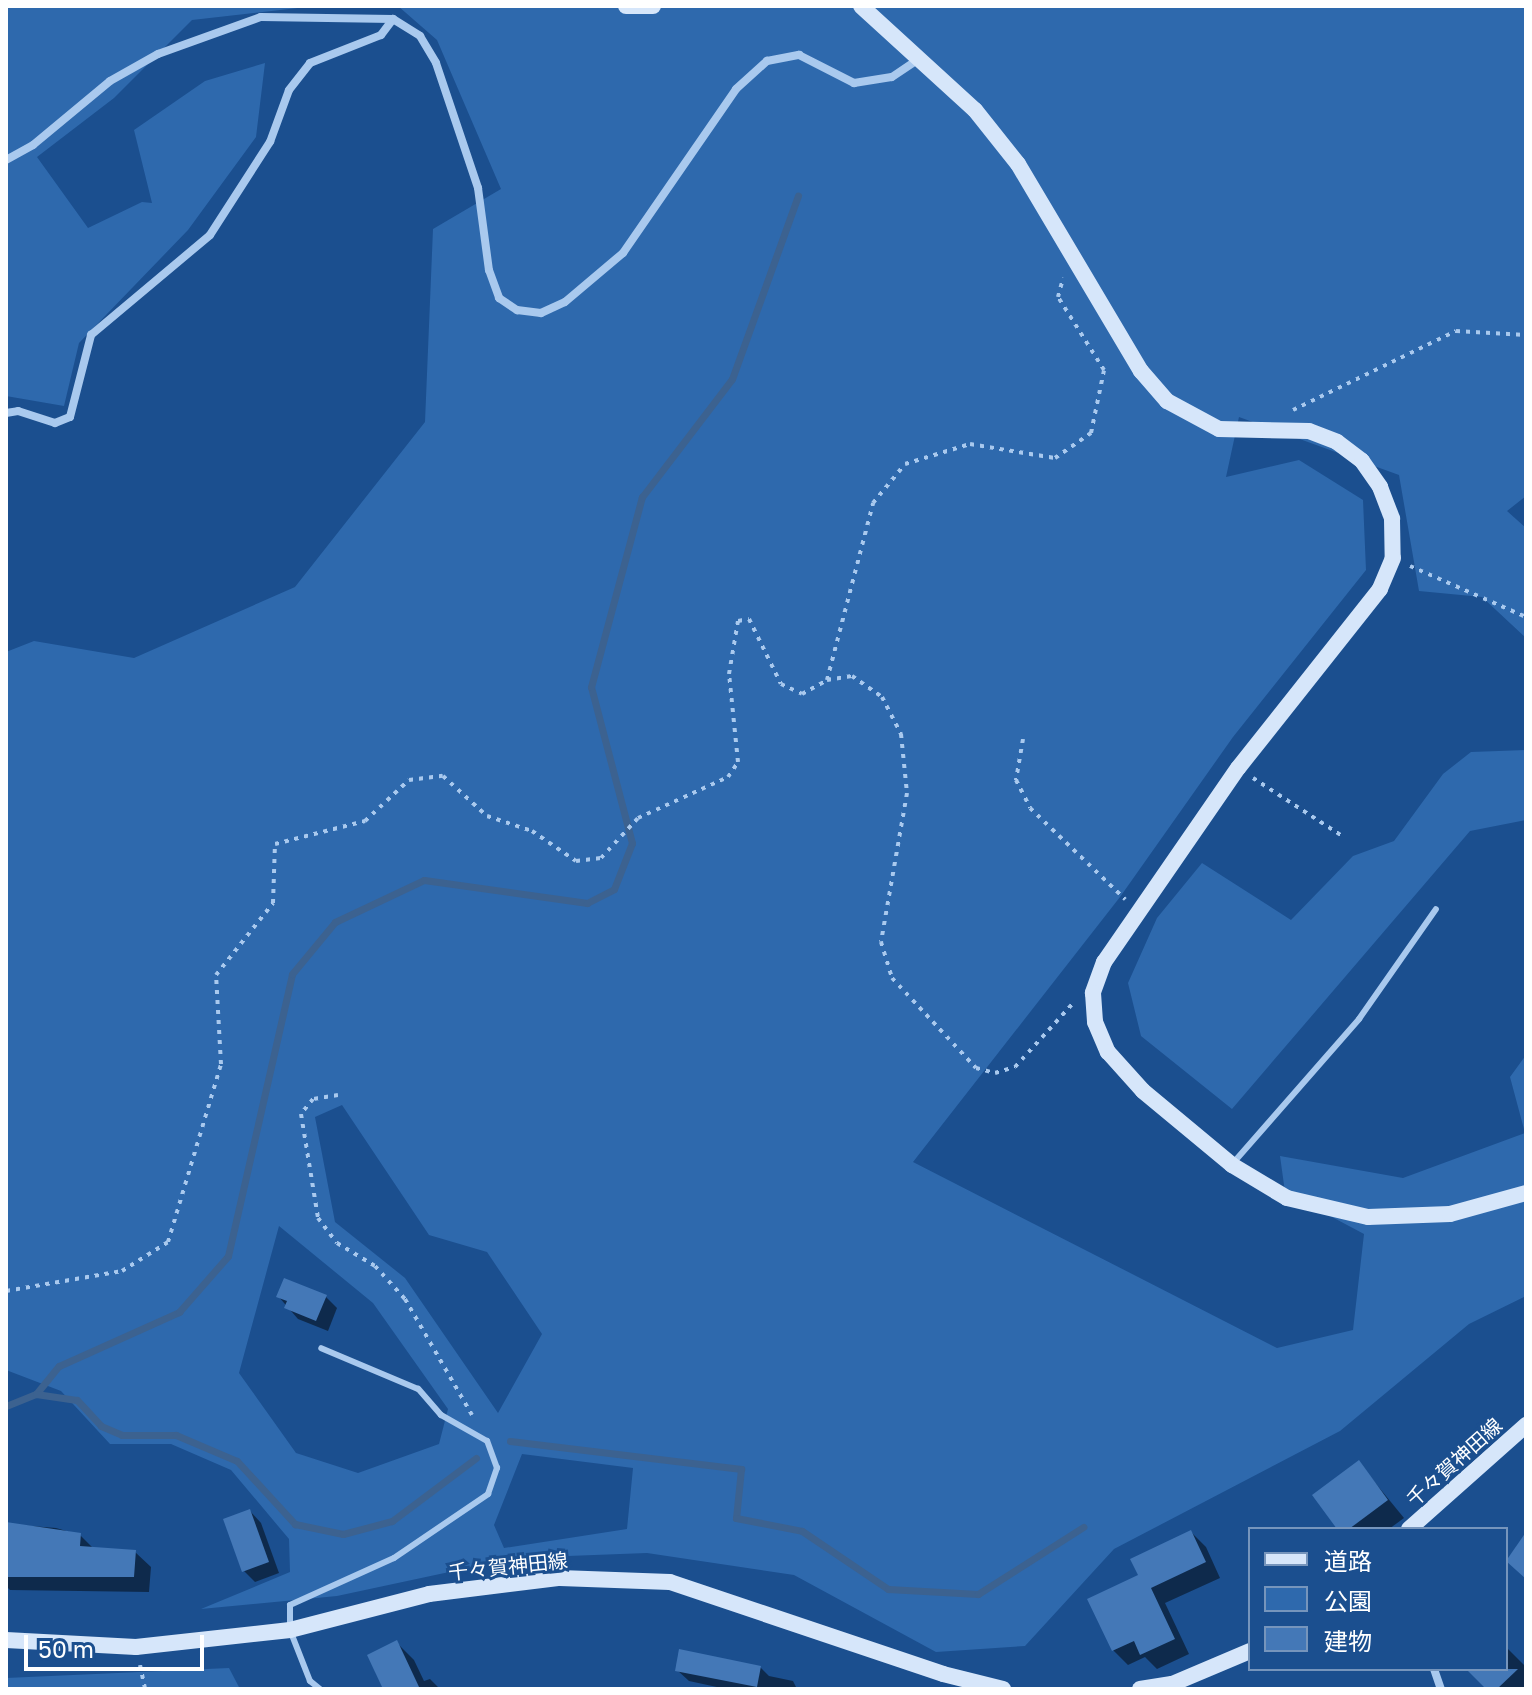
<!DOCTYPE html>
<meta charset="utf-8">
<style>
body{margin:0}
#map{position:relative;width:1532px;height:1695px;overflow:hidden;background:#1b4f8f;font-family:"Golos Text","Noto Sans JP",sans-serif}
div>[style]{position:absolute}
.green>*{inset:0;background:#2e69ad}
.shadow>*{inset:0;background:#0007}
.stream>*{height:7px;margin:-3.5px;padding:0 3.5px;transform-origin:3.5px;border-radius:3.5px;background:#3c6290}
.building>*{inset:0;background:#4478b7}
.path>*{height:4px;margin-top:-2px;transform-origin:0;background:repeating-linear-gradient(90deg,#a9c9ee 0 4px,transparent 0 10px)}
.lane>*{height:6px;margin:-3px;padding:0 3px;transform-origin:3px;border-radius:3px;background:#a9c9ee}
.street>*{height:8px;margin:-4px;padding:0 4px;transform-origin:4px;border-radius:4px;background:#a9c9ee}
.secondary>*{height:16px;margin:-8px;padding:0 8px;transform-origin:8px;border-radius:8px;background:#d6e6fa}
span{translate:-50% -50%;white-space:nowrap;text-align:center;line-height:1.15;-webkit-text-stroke:6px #1b4f8f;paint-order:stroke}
.street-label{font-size:20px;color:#fff}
.frame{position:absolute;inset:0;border:8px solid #fff;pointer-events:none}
.legend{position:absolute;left:1248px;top:1527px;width:260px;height:144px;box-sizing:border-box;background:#1b4f8f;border:2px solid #7695bc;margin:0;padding:10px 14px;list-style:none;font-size:24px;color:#fff}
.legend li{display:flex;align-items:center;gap:16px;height:40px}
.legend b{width:40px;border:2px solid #7695bc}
.scale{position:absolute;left:24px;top:1635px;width:180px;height:36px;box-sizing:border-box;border:4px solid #fff;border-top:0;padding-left:10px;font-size:24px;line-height:28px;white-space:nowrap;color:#fff;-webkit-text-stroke:6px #1b4f8f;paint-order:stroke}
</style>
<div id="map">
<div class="green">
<div style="clip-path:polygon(6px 6px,315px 6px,192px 20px,114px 98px,37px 157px,88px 228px,142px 202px,152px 203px,134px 130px,205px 81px,265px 63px,256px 137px,188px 230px,79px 343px,64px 406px,6px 396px)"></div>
<div style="clip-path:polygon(evenodd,398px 6px,1526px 6px,1526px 496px,1507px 511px,1526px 528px,1526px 638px,1482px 597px,1419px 591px,1399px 475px,1239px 417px,1226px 477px,1299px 460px,1363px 500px,1366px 570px,1233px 737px,1120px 897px,913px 1162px,1277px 1348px,1353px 1330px,1364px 1234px,1285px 1192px,1280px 1156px,1403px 1178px,1525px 1133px,1510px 1077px,1526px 1055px,1526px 1296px,1469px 1324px,1340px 1431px,1114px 1549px,1025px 1646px,936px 1652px,794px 1575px,647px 1553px,515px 1558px,337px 1596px,201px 1609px,290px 1572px,289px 1539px,231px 1470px,171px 1444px,110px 1444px,61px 1391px,6px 1370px,6px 652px,34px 641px,134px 658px,295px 587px,425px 422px,433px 229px,501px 189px,437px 40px,398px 6px,342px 1105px,429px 1235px,487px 1252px,542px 1334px,498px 1413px,405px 1278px,335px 1222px,315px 1117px,342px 1105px,398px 6px,279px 1226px,373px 1303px,448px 1409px,439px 1444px,358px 1473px,296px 1453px,239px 1373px,279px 1226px,398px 6px,522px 1454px,633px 1468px,627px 1529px,504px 1548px,494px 1525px,522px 1454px)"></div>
<div style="clip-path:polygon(1526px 750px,1526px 820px,1470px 831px,1232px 1109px,1141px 1036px,1128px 983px,1157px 918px,1202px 863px,1291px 920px,1353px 856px,1394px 841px,1443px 774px,1471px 752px)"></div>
<div style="clip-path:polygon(229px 1668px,240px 1689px,6px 1689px,6px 1678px)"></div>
</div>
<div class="shadow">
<div style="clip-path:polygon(278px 1296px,326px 1297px,337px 1308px,328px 1331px,298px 1319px)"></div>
<div style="clip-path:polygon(1359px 1463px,1404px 1518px,1389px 1529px,1339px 1529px)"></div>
<div style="clip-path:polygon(250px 1511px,261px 1523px,279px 1573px,255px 1582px,244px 1571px)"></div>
<div style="clip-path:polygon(6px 1524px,56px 1528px,80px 1535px,94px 1549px,135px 1552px,151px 1567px,149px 1592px,10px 1590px,6px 1586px)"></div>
<div style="clip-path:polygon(1191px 1532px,1206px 1547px,1220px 1578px,1165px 1603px,1189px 1654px,1157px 1669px,1145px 1657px,1128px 1665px,1113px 1650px,1140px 1576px)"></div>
<div style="clip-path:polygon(397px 1643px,414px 1660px,424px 1681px,430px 1679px,440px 1689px,386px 1689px)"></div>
<div style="clip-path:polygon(1506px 1647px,1526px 1667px,1526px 1689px,1488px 1689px,1469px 1669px,1506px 1669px)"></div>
<div style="clip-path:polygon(760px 1667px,769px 1676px,793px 1681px,797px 1689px,726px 1689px,689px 1681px,677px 1670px)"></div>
</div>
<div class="stream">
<div style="left:36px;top:1394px;width:36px;rotate:-51deg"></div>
<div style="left:59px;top:1366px;width:132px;rotate:-24.2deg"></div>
<div style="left:179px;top:1312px;width:74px;rotate:-48.8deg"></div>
<div style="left:228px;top:1256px;width:289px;rotate:-77.2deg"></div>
<div style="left:292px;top:974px;width:67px;rotate:-50.4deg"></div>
<div style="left:335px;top:922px;width:98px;rotate:-25.3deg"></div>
<div style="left:424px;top:880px;width:165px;rotate:8deg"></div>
<div style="left:587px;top:903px;width:30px;rotate:-27deg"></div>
<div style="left:614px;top:889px;width:49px;rotate:-68.6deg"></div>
<div style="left:632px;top:843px;width:161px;rotate:-104.7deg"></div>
<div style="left:591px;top:687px;width:197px;rotate:-75deg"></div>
<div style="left:642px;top:497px;width:148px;rotate:-52.7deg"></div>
<div style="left:732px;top:379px;width:195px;rotate:-70.2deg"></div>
<div style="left:6px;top:1406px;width:32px;rotate:-22deg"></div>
<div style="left:36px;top:1394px;width:41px;rotate:8.3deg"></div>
<div style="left:77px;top:1400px;width:35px;rotate:47deg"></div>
<div style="left:101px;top:1426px;width:23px;rotate:23deg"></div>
<div style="left:122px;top:1435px;width:54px"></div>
<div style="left:176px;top:1435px;width:66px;rotate:23.1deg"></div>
<div style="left:237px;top:1461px;width:86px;rotate:47.4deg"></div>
<div style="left:295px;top:1524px;width:49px;rotate:11.8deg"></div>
<div style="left:343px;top:1534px;width:51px;rotate:-14.9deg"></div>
<div style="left:392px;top:1521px;width:105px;rotate:-36.9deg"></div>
<div style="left:510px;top:1441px;width:233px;rotate:6.9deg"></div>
<div style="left:741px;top:1469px;width:49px;rotate:95.8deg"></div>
<div style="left:736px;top:1518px;width:67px;rotate:11.1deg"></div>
<div style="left:802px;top:1531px;width:104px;rotate:34deg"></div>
<div style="left:888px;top:1589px;width:90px;rotate:3.2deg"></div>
<div style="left:978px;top:1594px;width:125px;rotate:-32.5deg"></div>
</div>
<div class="building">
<div style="clip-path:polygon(284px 1278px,327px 1295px,316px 1321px,284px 1308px,287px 1301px,276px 1297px)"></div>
<div style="clip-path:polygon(1359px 1460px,1388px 1500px,1349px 1529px,1337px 1529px,1312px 1495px)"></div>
<div style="clip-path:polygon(250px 1509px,269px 1562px,242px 1572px,223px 1519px)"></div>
<div style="clip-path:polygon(6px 1522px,81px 1533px,80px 1546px,136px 1550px,134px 1577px,6px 1577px)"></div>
<div style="clip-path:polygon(1191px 1530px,1206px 1562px,1151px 1588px,1175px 1639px,1140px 1655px,1134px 1641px,1112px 1651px,1087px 1599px,1138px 1575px,1130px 1559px)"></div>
<div style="clip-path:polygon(1526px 1532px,1526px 1579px,1506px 1561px)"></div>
<div style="clip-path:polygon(397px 1640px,420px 1689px,383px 1689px,367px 1655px)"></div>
<div style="clip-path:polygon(679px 1649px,761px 1666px,757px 1687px,675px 1671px)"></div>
<div style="clip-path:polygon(1466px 1669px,1518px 1669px,1497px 1689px,1486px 1689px)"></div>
</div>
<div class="path">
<div style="left:1293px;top:410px;width:181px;rotate:-25.9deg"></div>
<div style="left:1456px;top:331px;width:70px;rotate:3.3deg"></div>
<div style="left:1410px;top:566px;width:127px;rotate:23.7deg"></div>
<div style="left:827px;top:680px;width:183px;rotate:-75.4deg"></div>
<div style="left:873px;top:503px;width:50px;rotate:-50.6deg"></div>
<div style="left:905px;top:464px;width:68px;rotate:-17.1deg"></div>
<div style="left:970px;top:444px;width:86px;rotate:9.4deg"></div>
<div style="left:1055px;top:458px;width:44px;rotate:-34.8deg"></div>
<div style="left:1091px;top:433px;width:64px;rotate:-78.3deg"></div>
<div style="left:1104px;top:370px;width:86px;rotate:-122.2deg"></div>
<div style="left:1058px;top:297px;width:20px;rotate:-75deg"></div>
<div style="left:1023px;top:739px;width:42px;rotate:99.7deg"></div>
<div style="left:1016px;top:780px;width:31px;rotate:63deg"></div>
<div style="left:1030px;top:808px;width:132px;rotate:43.8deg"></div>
<div style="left:1253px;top:778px;width:108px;rotate:33deg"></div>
<div style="left:338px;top:1095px;width:25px;rotate:171deg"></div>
<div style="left:313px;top:1099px;width:19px;rotate:129deg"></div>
<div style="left:301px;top:1114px;width:105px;rotate:80.7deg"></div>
<div style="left:318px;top:1218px;width:31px;rotate:53deg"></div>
<div style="left:337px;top:1243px;width:44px;rotate:31.2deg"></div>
<div style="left:375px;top:1266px;width:45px;rotate:47.7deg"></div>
<div style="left:405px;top:1299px;width:134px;rotate:60deg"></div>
<div style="left:6px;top:1291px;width:118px;rotate:-9.8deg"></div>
<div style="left:122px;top:1271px;width:54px;rotate:-32.2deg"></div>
<div style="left:168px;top:1242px;width:186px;rotate:-73.4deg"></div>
<div style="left:221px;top:1064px;width:89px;rotate:-93.2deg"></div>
<div style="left:216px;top:975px;width:92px;rotate:-51.6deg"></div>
<div style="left:273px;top:903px;width:59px;rotate:-88.1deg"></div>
<div style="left:275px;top:844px;width:93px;rotate:-14.3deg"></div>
<div style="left:365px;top:821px;width:60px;rotate:-43deg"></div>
<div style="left:409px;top:780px;width:34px;rotate:-7deg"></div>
<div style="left:443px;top:776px;width:59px;rotate:42.3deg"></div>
<div style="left:487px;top:816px;width:47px;rotate:18.4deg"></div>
<div style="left:532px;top:831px;width:53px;rotate:34.3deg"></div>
<div style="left:576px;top:861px;width:25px;rotate:-7deg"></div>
<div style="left:601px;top:858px;width:54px;rotate:-47.2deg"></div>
<div style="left:638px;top:818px;width:99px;rotate:-24.5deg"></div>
<div style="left:728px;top:777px;width:18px;rotate:-56deg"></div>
<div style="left:738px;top:762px;width:88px;rotate:-95.8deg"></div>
<div style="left:729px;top:674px;width:54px;rotate:-80.4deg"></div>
<div style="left:738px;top:621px;width:11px;rotate:-10deg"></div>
<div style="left:749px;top:619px;width:72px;rotate:63.8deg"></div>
<div style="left:781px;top:684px;width:23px;rotate:25deg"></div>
<div style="left:802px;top:694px;width:29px;rotate:-29deg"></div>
<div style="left:827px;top:680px;width:25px;rotate:-9deg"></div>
<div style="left:852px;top:676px;width:37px;rotate:35deg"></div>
<div style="left:882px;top:697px;width:42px;rotate:62.8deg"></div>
<div style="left:901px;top:734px;width:59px;rotate:84.2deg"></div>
<div style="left:907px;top:793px;width:151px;rotate:99.9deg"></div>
<div style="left:881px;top:942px;width:38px;rotate:73deg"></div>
<div style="left:892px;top:978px;width:123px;rotate:47deg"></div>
<div style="left:976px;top:1068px;width:20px;rotate:15deg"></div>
<div style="left:995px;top:1073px;width:21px;rotate:-17deg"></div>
<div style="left:1015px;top:1067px;width:89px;rotate:-47.7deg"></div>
<div style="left:140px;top:1665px;width:25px;rotate:78deg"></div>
</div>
<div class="lane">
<div style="left:1234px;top:1162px;width:190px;rotate:-48.8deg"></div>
<div style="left:1359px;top:1019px;width:134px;rotate:-55deg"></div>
<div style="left:320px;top:1689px;width:13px;rotate:-141deg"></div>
<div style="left:310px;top:1681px;width:55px;rotate:-111.4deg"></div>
<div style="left:290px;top:1630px;width:25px;rotate:-90deg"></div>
<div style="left:290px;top:1605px;width:114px;rotate:-24.3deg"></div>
<div style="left:394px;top:1558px;width:114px;rotate:-34.2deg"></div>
<div style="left:488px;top:1494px;width:28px;rotate:-71deg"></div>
<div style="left:497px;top:1468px;width:29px;rotate:-110deg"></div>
<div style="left:487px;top:1441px;width:53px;rotate:-150.5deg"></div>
<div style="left:441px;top:1415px;width:35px;rotate:-131deg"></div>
<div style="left:418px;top:1389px;width:105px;rotate:-157.1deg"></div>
</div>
<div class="street">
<div style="left:6px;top:160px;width:31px;rotate:-29deg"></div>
<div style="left:33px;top:145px;width:100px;rotate:-39.7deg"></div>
<div style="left:110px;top:81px;width:55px;rotate:-29.4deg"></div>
<div style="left:158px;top:54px;width:109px;rotate:-19.8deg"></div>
<div style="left:261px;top:17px;width:132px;rotate:0.9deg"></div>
<div style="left:393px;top:19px;width:32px;rotate:32deg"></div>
<div style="left:420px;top:36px;width:31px;rotate:59deg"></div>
<div style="left:436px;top:63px;width:132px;rotate:71.4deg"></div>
<div style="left:478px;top:188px;width:83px;rotate:82.4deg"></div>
<div style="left:489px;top:270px;width:30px;rotate:70deg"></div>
<div style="left:499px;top:298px;width:22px;rotate:34deg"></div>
<div style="left:517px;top:310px;width:24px;rotate:7deg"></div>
<div style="left:541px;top:313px;width:26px;rotate:-25deg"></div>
<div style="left:565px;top:302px;width:76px;rotate:-40.2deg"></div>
<div style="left:623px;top:253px;width:199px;rotate:-55.4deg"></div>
<div style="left:736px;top:89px;width:42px;rotate:-42.1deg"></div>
<div style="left:767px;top:61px;width:33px;rotate:-11deg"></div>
<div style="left:799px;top:55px;width:62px;rotate:27deg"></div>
<div style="left:854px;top:83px;width:38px;rotate:-9deg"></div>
<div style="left:892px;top:77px;width:32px;rotate:-34deg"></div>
<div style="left:6px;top:413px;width:12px;rotate:-9deg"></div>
<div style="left:18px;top:411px;width:39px;rotate:18deg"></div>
<div style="left:55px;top:423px;width:16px;rotate:-22deg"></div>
<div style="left:70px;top:417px;width:85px;rotate:-75.6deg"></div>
<div style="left:91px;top:335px;width:155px;rotate:-40deg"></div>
<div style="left:210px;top:235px;width:111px;rotate:-57.2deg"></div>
<div style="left:270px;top:142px;width:55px;rotate:-69.9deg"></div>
<div style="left:289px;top:90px;width:34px;rotate:-52deg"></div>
<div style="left:310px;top:63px;width:76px;rotate:-21.5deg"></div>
<div style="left:381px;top:35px;width:20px;rotate:-53deg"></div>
<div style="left:1434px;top:1669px;width:21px;rotate:71deg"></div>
</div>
<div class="secondary">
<div style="left:626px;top:6px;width:27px"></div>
<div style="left:861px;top:6px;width:154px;rotate:42.4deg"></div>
<div style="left:975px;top:110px;width:69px;rotate:51.5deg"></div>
<div style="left:1018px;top:164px;width:241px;rotate:59.3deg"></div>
<div style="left:1141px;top:371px;width:40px;rotate:49deg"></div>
<div style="left:1167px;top:401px;width:59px;rotate:28.3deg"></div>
<div style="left:1219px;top:429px;width:90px;rotate:1.3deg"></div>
<div style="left:1309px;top:431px;width:30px;rotate:21deg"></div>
<div style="left:1337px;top:442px;width:31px;rotate:37deg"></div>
<div style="left:1362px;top:461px;width:32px;rotate:55deg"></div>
<div style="left:1380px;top:487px;width:34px;rotate:69deg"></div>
<div style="left:1392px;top:519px;width:39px;rotate:89deg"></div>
<div style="left:1393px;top:558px;width:34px;rotate:113deg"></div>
<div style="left:1380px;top:589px;width:228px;rotate:128.4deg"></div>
<div style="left:1238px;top:768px;width:236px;rotate:124.6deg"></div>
<div style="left:1104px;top:962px;width:33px;rotate:110deg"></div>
<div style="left:1093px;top:993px;width:29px;rotate:86deg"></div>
<div style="left:1095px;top:1022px;width:33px;rotate:67deg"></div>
<div style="left:1108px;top:1052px;width:52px;rotate:48.1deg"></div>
<div style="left:1143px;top:1091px;width:116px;rotate:39.7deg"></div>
<div style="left:1232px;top:1165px;width:64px;rotate:31deg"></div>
<div style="left:1287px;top:1198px;width:83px;rotate:13.2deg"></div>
<div style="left:1368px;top:1217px;width:82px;rotate:-2.1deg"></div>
<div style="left:1450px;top:1214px;width:79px;rotate:-15.4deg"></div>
<div style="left:1409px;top:1529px;width:157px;rotate:-41.6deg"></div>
<div style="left:6px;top:1640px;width:130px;rotate:3.1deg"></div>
<div style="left:136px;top:1647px;width:155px;rotate:-6.3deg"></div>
<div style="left:290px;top:1630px;width:144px;rotate:-14.5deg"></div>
<div style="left:429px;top:1594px;width:132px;rotate:-7deg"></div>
<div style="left:560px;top:1578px;width:110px;rotate:2.1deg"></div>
<div style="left:670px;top:1582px;width:288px;rotate:18.6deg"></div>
<div style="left:943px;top:1674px;width:62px;rotate:14deg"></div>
<div style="left:1140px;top:1689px;width:32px;rotate:-9deg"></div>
<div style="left:1172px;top:1684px;width:85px;rotate:-22.9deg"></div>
</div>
<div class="street-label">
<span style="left:1454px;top:1462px;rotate:-42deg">千々賀神田線</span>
<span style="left:508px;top:1566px;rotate:-6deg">千々賀神田線</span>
</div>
<div class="frame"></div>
<ul class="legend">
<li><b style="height:10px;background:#d6e6fa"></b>道路</li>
<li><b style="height:22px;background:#2e69ad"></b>公園</li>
<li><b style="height:22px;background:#4478b7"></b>建物</li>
</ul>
<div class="scale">50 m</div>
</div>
